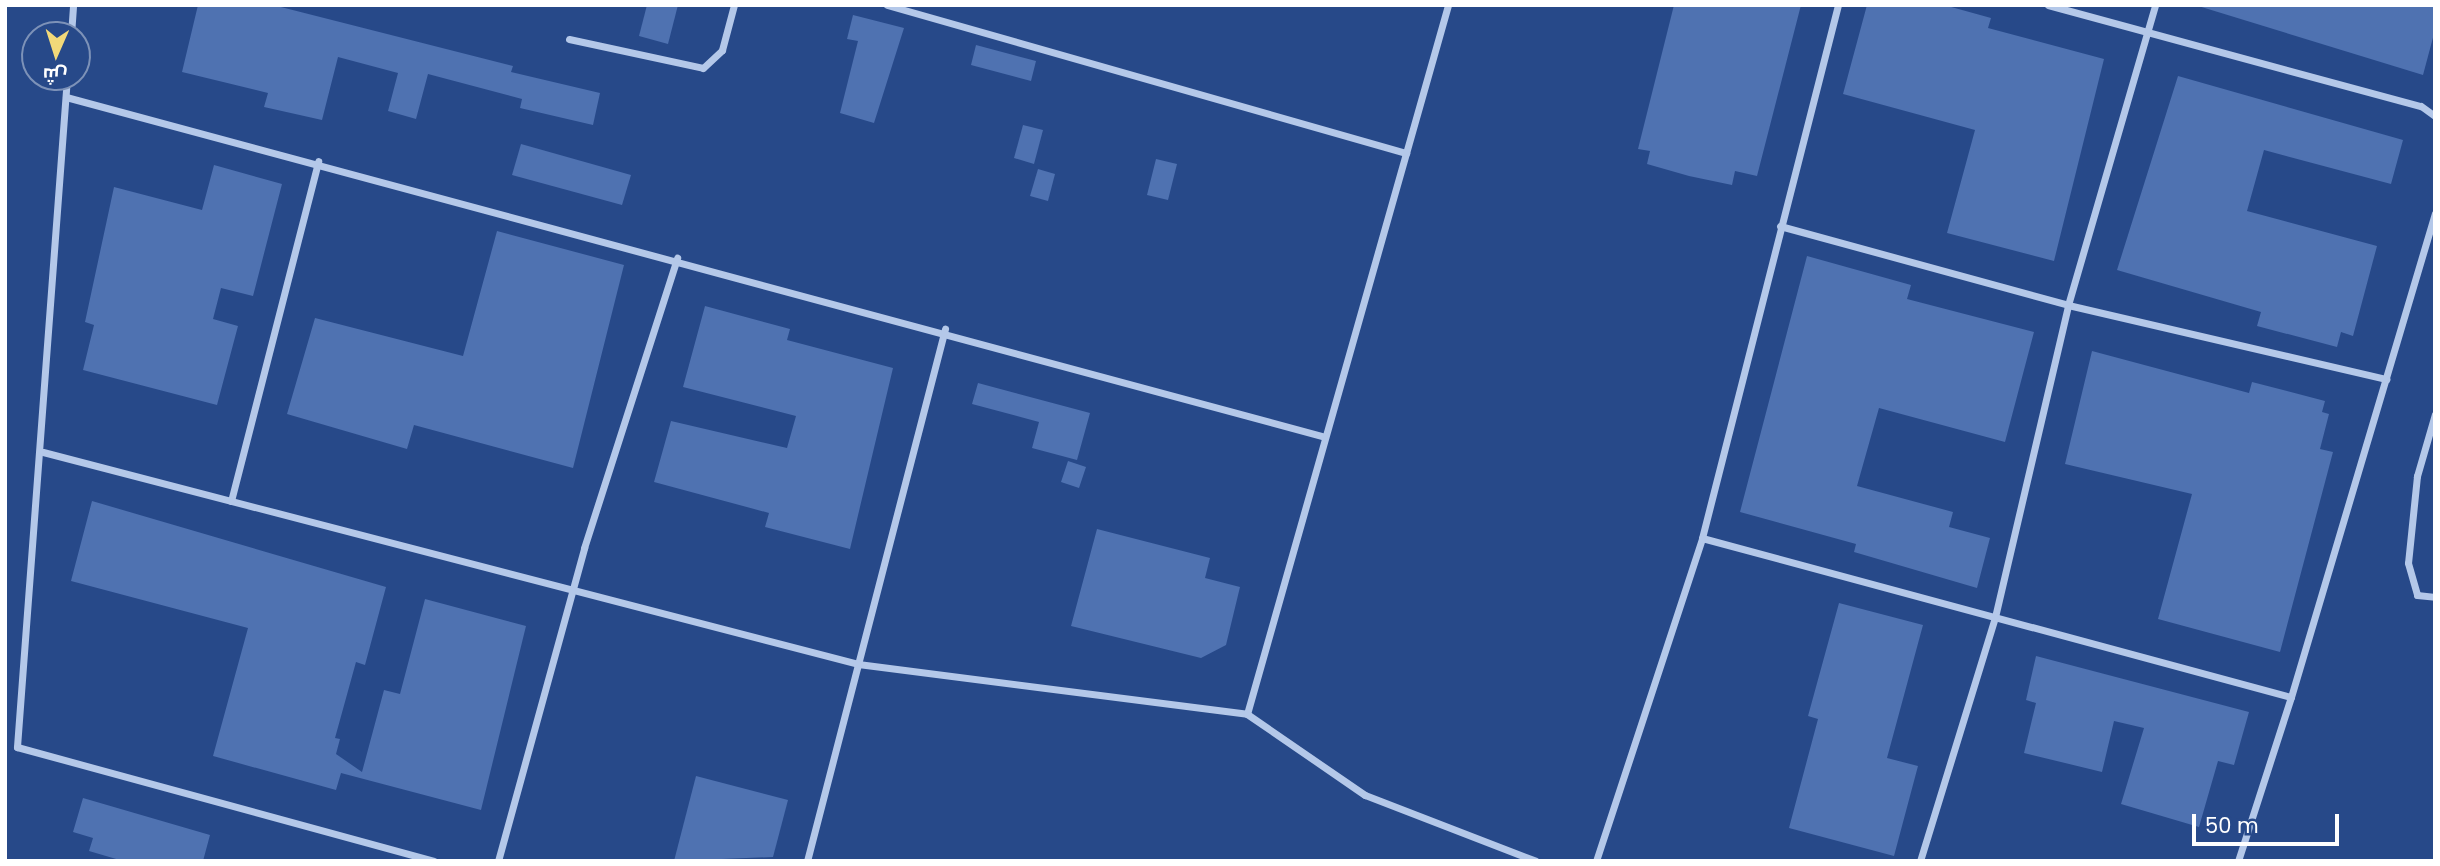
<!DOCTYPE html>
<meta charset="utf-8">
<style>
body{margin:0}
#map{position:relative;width:2440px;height:866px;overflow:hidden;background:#274989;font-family:Poppins,Cairo,sans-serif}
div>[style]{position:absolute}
.building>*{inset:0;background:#4f72b1}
.minor>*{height:7px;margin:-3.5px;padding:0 3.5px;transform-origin:3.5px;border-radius:3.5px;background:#b4c8e9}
span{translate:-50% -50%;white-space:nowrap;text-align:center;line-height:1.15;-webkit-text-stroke:5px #274989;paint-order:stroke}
.frame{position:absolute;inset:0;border:7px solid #fff;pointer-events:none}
.north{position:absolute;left:21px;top:21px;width:70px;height:70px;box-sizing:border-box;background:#274989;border:2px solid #7d92b8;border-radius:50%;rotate:183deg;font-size:19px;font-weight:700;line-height:28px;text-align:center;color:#fff}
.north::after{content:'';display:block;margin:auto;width:24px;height:32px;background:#f2d979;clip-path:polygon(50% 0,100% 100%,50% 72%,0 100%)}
.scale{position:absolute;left:2192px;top:814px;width:147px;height:32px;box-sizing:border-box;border:4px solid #fff;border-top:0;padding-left:9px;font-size:21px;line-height:24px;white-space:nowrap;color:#fff;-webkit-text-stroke:5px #274989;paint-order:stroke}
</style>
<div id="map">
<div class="building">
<div style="clip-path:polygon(198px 5px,273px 5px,513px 66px,511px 72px,600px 93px,593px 125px,520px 108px,522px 99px,428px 74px,416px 119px,388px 111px,398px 73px,338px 57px,322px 120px,264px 107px,268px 93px,182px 72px)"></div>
<div style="clip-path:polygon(647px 5px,678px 5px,668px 44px,639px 36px)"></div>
<div style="clip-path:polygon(1674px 5px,1801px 5px,1757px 176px,1735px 171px,1732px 185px,1689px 176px,1647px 164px,1650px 151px,1638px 149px)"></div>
<div style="clip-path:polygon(1867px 5px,1944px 5px,1991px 18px,1988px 28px,2104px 59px,2054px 261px,1947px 233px,1975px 130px,1843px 94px)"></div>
<div style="clip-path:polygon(2195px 5px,2435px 5px,2435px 30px,2423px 75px)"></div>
<div style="clip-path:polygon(853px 15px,904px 28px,874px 123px,840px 113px,858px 41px,847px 39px)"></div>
<div style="clip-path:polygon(976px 45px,1036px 61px,1031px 81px,971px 65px)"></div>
<div style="clip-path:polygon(2178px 76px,2403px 140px,2391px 184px,2264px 150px,2247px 211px,2377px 246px,2353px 336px,2341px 332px,2337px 347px,2257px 326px,2261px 312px,2117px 270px)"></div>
<div style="clip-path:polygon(1023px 125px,1043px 130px,1034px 164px,1014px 158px)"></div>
<div style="clip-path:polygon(521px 144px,631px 175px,622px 205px,512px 175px)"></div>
<div style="clip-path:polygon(1156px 159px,1177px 164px,1168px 200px,1147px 195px)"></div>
<div style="clip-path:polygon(214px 165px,282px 184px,253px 296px,221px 288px,213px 319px,238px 326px,217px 405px,83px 370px,94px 325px,85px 322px,114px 187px,202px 210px)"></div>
<div style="clip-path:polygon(1038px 169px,1055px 174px,1048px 201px,1030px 196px)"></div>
<div style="clip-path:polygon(497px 231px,624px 265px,573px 468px,414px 425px,407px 449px,287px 414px,315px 318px,463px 356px)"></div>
<div style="clip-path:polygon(1807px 256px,1911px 285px,1907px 299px,2034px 332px,2005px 442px,1879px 408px,1857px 486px,1953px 512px,1949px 527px,1990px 538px,1977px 588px,1854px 552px,1856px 544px,1740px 512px)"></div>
<div style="clip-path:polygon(705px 306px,790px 329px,787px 340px,893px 368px,850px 549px,765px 527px,769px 513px,654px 482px,671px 421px,787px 448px,796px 416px,683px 387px)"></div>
<div style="clip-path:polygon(2092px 351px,2249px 393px,2252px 382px,2325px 401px,2322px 412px,2329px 414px,2320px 449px,2333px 452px,2280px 652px,2158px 619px,2192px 494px,2065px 464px)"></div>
<div style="clip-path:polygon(978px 383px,1090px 413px,1077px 460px,1032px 448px,1039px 422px,972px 404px)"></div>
<div style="clip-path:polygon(1068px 461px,1086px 467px,1079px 488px,1061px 482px)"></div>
<div style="clip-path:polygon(92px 501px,386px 587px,365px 665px,356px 662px,335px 738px,340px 739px,336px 754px,362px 772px,384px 690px,400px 694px,425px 599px,526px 626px,481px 810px,341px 773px,336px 790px,213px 756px,248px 628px,71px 581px)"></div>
<div style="clip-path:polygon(1097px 529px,1210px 558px,1205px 578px,1240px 587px,1226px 645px,1201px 658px,1071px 626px)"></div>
<div style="clip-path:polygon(1839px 603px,1923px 625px,1887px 758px,1918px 766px,1894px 856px,1789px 828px,1818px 719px,1808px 716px)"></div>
<div style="clip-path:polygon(2036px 656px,2249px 712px,2234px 765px,2218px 761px,2199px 827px,2121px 804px,2144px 728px,2114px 721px,2102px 772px,2024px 753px,2036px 703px,2026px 700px)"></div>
<div style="clip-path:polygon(696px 776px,788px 800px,773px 857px,674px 861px)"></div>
<div style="clip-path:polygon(83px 798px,210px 835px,203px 861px,123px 861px,89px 851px,93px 838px,73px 832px)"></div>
</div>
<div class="minor">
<div style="left:887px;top:5px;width:540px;rotate:15.92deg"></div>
<div style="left:2048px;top:5px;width:386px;rotate:15.2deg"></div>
<div style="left:2421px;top:106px;width:17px;rotate:36deg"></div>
<div style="left:71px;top:35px;width:30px;rotate:-86deg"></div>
<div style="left:569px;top:39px;width:137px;rotate:12.2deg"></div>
<div style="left:703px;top:68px;width:26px;rotate:-43deg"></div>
<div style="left:722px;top:50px;width:47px;rotate:-75.1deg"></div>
<div style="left:67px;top:77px;width:672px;rotate:94.27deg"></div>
<div style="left:17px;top:747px;width:432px;rotate:15.3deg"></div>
<div style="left:66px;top:97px;width:1304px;rotate:15.11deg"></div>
<div style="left:1780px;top:226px;width:299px;rotate:15.3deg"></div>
<div style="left:2068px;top:305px;width:327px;rotate:13.1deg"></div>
<div style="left:2435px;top:414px;width:65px;rotate:106.2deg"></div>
<div style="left:2417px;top:476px;width:87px;rotate:95.9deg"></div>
<div style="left:2408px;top:563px;width:33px;rotate:74deg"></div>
<div style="left:2417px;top:595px;width:18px;rotate:6deg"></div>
<div style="left:43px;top:452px;width:842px;rotate:14.58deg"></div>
<div style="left:858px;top:664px;width:392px;rotate:7.3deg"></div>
<div style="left:1247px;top:714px;width:143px;rotate:34.5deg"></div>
<div style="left:1365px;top:795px;width:183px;rotate:21.1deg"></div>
<div style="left:231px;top:501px;width:351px;rotate:-75.6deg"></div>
<div style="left:1702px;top:538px;width:610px;rotate:15.11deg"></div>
<div style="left:2291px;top:697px;width:505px;rotate:-73.43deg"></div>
<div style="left:1247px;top:714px;width:737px;rotate:-74.17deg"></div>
<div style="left:498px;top:861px;width:325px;rotate:-74.6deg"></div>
<div style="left:584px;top:548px;width:305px;rotate:-72.2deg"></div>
<div style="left:807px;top:861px;width:550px;rotate:-75.46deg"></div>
<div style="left:1596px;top:861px;width:340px;rotate:-71.8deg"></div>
<div style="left:1702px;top:538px;width:550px;rotate:-75.69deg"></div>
<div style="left:1920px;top:861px;width:255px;rotate:-72.9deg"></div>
<div style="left:1995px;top:617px;width:320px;rotate:-76.8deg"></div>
<div style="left:2068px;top:305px;width:312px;rotate:-73.8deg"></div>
<div style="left:2238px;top:861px;width:172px;rotate:-72.1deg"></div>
</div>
<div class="frame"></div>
<div class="north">ش</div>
<div class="scale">50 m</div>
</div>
